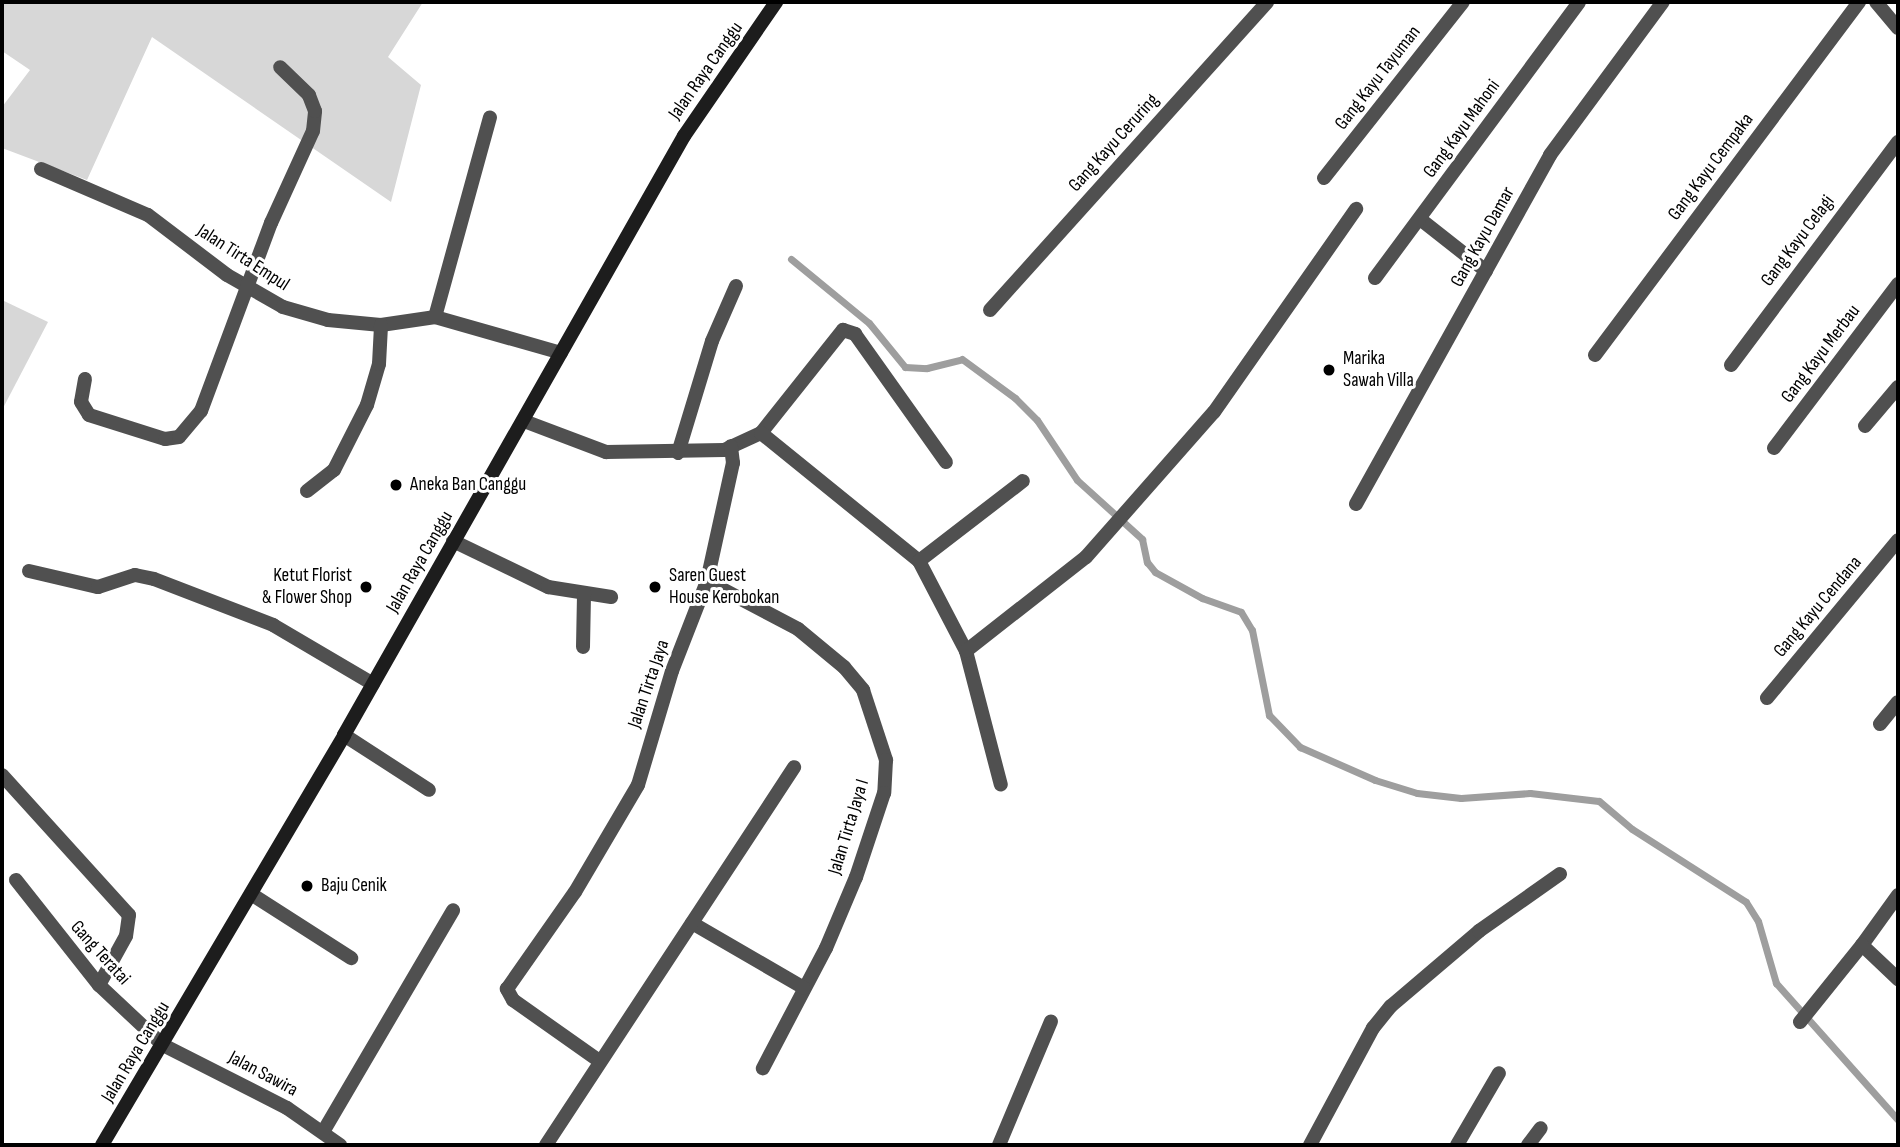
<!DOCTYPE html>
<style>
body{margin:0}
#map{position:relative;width:1900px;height:1147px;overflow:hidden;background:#fff;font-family:"Sofia Sans Condensed",sans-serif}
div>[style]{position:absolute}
.green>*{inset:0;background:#d7d7d7}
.stream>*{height:7px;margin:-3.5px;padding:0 3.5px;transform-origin:3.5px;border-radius:3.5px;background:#9e9e9e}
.street>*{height:14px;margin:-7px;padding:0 7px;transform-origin:7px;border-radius:7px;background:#505050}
.secondary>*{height:14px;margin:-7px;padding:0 7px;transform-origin:7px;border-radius:7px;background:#1d1d1d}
.dots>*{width:19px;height:19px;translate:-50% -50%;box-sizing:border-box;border:4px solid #fff;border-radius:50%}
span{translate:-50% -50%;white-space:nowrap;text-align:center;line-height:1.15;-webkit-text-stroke:6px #fff;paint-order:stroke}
.street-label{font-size:19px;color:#000}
.poi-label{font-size:19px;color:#000}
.left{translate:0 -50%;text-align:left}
.right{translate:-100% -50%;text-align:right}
.frame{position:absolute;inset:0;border:4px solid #000;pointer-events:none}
</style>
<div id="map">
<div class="green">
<div style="clip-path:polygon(2px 2px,423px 2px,388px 57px,421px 85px,391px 202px,152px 37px,87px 180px,2px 148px,2px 107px,30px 70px,2px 51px)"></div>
<div style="clip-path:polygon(2px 300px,48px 322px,2px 410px)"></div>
</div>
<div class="stream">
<div style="left:791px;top:259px;width:101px;rotate:39.4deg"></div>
<div style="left:869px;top:323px;width:57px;rotate:50.7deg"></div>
<div style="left:905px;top:367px;width:22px;rotate:3deg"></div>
<div style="left:927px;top:368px;width:36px;rotate:-14deg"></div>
<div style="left:962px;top:359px;width:66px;rotate:36.3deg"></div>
<div style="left:1015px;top:398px;width:31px;rotate:45deg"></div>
<div style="left:1037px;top:420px;width:72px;rotate:56.3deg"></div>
<div style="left:1077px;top:480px;width:88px;rotate:42.2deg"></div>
<div style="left:1142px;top:539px;width:24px;rotate:78deg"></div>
<div style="left:1147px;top:562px;width:13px;rotate:51deg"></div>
<div style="left:1155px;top:572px;width:54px;rotate:29deg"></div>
<div style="left:1202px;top:598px;width:41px;rotate:19.7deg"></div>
<div style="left:1241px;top:612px;width:21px;rotate:59deg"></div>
<div style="left:1252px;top:630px;width:87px;rotate:78.7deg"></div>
<div style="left:1269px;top:715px;width:45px;rotate:45.9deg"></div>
<div style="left:1300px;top:747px;width:82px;rotate:23.7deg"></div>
<div style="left:1375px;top:780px;width:44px;rotate:17.2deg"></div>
<div style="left:1417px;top:793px;width:44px;rotate:6.5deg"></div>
<div style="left:1461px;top:798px;width:69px;rotate:-4.1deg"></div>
<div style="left:1530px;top:793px;width:69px;rotate:6.6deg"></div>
<div style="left:1599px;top:801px;width:43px;rotate:40.3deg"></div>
<div style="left:1632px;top:829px;width:135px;rotate:32.6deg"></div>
<div style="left:1746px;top:902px;width:22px;rotate:58deg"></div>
<div style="left:1758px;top:921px;width:65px;rotate:73.8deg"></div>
<div style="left:1776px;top:983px;width:183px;rotate:48.3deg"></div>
</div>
<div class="street">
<div style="left:1876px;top:2px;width:34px;rotate:50deg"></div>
<div style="left:41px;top:169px;width:116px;rotate:23.3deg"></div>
<div style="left:148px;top:215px;width:99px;rotate:37.2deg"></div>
<div style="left:227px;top:275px;width:64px;rotate:29.7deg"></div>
<div style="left:283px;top:307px;width:47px;rotate:16.1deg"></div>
<div style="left:328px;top:320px;width:53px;rotate:5.4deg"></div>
<div style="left:381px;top:325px;width:55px;rotate:-8.4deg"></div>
<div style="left:435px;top:317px;width:131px;rotate:15.9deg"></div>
<div style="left:1324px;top:178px;width:224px;rotate:-51.7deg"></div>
<div style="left:1420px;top:219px;width:84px;rotate:38.2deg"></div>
<div style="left:1375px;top:278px;width:343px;rotate:-53.5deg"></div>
<div style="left:990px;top:310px;width:414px;rotate:-48deg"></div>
<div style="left:435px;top:317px;width:207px;rotate:-74.6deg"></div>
<div style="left:1595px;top:355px;width:441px;rotate:-53.2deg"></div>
<div style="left:1731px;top:365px;width:279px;rotate:-53.2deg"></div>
<div style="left:85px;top:379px;width:23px;rotate:100deg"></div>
<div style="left:81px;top:402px;width:15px;rotate:58deg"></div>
<div style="left:89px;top:415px;width:80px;rotate:17.5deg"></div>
<div style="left:165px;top:439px;width:14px;rotate:-8deg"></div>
<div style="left:179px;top:437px;width:34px;rotate:-50deg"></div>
<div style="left:201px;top:411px;width:201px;rotate:-69.6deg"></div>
<div style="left:271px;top:223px;width:101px;rotate:-65.5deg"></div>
<div style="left:313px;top:131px;width:20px;rotate:-84deg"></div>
<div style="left:315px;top:111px;width:17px;rotate:-111deg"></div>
<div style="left:309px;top:95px;width:40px;rotate:-136deg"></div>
<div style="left:524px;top:421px;width:88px;rotate:20.7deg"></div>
<div style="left:606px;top:452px;width:118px;rotate:-1deg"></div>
<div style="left:724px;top:450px;width:41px;rotate:-24.7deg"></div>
<div style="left:761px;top:433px;width:132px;rotate:-51.5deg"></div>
<div style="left:843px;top:330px;width:13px;rotate:18deg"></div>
<div style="left:855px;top:334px;width:157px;rotate:54.6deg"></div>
<div style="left:1865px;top:426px;width:51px;rotate:-49.8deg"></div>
<div style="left:761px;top:433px;width:203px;rotate:39deg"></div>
<div style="left:919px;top:561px;width:102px;rotate:62.4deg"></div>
<div style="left:966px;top:651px;width:138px;rotate:75.4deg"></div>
<div style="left:1774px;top:448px;width:206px;rotate:-52.9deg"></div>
<div style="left:678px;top:453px;width:117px;rotate:-73.1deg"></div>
<div style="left:712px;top:341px;width:60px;rotate:-66.4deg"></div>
<div style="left:307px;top:491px;width:34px;rotate:-38deg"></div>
<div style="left:334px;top:470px;width:73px;rotate:-63.1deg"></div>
<div style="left:367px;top:405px;width:43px;rotate:-73.7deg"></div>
<div style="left:379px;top:364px;width:39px;rotate:-87deg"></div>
<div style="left:1356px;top:504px;width:399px;rotate:-60.9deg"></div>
<div style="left:1550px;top:155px;width:190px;rotate:-53.6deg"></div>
<div style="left:453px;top:541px;width:106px;rotate:25.8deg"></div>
<div style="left:548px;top:587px;width:64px;rotate:9deg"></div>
<div style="left:919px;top:561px;width:131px;rotate:-37.6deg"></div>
<div style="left:29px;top:571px;width:71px;rotate:13.1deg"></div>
<div style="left:98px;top:587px;width:39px;rotate:-18deg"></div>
<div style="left:135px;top:575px;width:19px;rotate:12deg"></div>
<div style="left:154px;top:579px;width:128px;rotate:21.1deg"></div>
<div style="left:273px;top:625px;width:116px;rotate:30.5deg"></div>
<div style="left:707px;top:581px;width:103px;rotate:27.8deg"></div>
<div style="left:798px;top:629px;width:60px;rotate:39.6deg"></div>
<div style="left:844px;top:667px;width:30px;rotate:50deg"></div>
<div style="left:863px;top:690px;width:74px;rotate:71.8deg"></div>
<div style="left:886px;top:760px;width:33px;rotate:93deg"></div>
<div style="left:884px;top:793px;width:89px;rotate:108.4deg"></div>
<div style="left:856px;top:877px;width:77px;rotate:112.9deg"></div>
<div style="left:826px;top:948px;width:136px;rotate:117.7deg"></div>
<div style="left:583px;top:647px;width:54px;rotate:-88.9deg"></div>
<div style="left:966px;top:651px;width:152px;rotate:-38.1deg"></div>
<div style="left:1086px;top:557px;width:193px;rotate:-48.6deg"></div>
<div style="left:1214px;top:412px;width:248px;rotate:-55deg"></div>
<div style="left:1767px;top:698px;width:205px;rotate:-50.3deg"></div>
<div style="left:1880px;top:724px;width:28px;rotate:-51deg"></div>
<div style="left:344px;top:735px;width:101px;rotate:32.9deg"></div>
<div style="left:2px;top:775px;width:189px;rotate:47.8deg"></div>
<div style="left:129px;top:915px;width:21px;rotate:98deg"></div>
<div style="left:126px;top:936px;width:56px;rotate:118.9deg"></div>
<div style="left:16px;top:880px;width:134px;rotate:51.7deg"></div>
<div style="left:99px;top:985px;width:88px;rotate:43.2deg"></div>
<div style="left:163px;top:1045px;width:139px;rotate:26.9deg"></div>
<div style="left:287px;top:1108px;width:65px;rotate:34.9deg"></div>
<div style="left:251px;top:894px;width:119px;rotate:32.6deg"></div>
<div style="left:1898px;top:895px;width:62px;rotate:125.8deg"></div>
<div style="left:1862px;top:945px;width:50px;rotate:43.4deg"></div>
<div style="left:692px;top:923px;width:129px;rotate:30.1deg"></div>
<div style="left:1800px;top:1022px;width:99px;rotate:-51.2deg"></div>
<div style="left:598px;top:1060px;width:104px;rotate:-144.8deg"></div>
<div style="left:513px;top:1000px;width:13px;rotate:-119deg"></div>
<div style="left:507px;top:989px;width:118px;rotate:-55deg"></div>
<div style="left:575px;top:892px;width:124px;rotate:-59.5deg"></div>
<div style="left:638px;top:785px;width:119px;rotate:-73.4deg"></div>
<div style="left:672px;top:671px;width:97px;rotate:-68.7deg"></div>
<div style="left:707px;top:581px;width:121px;rotate:-77.6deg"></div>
<div style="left:733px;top:463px;width:17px;rotate:-97deg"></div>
<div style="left:323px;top:1132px;width:257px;rotate:-59.6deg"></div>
<div style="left:546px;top:1145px;width:452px;rotate:-56.7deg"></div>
<div style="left:999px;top:1145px;width:134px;rotate:-67.2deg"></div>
<div style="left:1310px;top:1145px;width:133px;rotate:-61.7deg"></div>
<div style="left:1373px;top:1028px;width:28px;rotate:-51deg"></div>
<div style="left:1391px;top:1006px;width:116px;rotate:-40.4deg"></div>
<div style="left:1479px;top:931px;width:99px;rotate:-35.1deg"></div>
<div style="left:1457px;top:1145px;width:83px;rotate:-59.7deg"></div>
<div style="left:1528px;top:1145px;width:21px;rotate:-53deg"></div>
</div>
<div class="secondary">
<div style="left:102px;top:1145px;width:476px;rotate:-59.4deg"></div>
<div style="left:344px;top:735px;width:689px;rotate:-60.42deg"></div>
<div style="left:684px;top:136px;width:163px;rotate:-55.5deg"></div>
</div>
<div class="dots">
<div style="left:1329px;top:370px;background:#000"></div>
<div style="left:396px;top:485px;background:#000"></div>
<div style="left:366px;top:587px;background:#000"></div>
<div style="left:655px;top:587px;background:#000"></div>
<div style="left:307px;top:886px;background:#000"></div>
</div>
<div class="street-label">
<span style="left:706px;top:71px;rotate:-55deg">Jalan Raya Canggu</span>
<span style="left:1378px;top:78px;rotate:-52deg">Gang Kayu Tayuman</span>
<span style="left:1462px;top:129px;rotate:-54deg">Gang Kayu Mahoni</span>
<span style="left:1114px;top:143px;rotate:-48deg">Gang Kayu Ceruring</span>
<span style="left:1711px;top:167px;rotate:-53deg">Gang Kayu Cempaka</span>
<span style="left:1483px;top:237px;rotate:-61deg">Gang Kayu Damar</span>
<span style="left:1798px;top:241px;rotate:-53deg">Gang Kayu Celagi</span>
<span style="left:243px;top:258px;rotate:33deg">Jalan Tirta Empul</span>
<span style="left:1821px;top:354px;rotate:-53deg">Gang Kayu Merbau</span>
<span style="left:420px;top:562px;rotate:-60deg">Jalan Raya Canggu</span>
<span style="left:1818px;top:607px;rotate:-50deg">Gang Kayu Cendana</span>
<span style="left:649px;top:684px;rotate:-71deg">Jalan Tirta Jaya</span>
<span style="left:849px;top:827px;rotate:-73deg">Jalan Tirta Jaya I</span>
<span style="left:100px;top:953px;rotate:48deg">Gang Teratai</span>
<span style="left:136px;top:1052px;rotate:-59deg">Jalan Raya Canggu</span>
<span style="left:263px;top:1074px;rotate:28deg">Jalan Sawira</span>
</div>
<div class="poi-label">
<span class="left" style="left:1343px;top:370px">Marika<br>Sawah Villa</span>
<span class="left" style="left:410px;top:485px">Aneka Ban Canggu</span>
<span class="right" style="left:352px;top:587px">Ketut Florist<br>&amp; Flower Shop</span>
<span class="left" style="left:669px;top:587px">Saren Guest<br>House Kerobokan</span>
<span class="left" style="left:321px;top:886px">Baju Cenik</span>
</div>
<div class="frame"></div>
</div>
